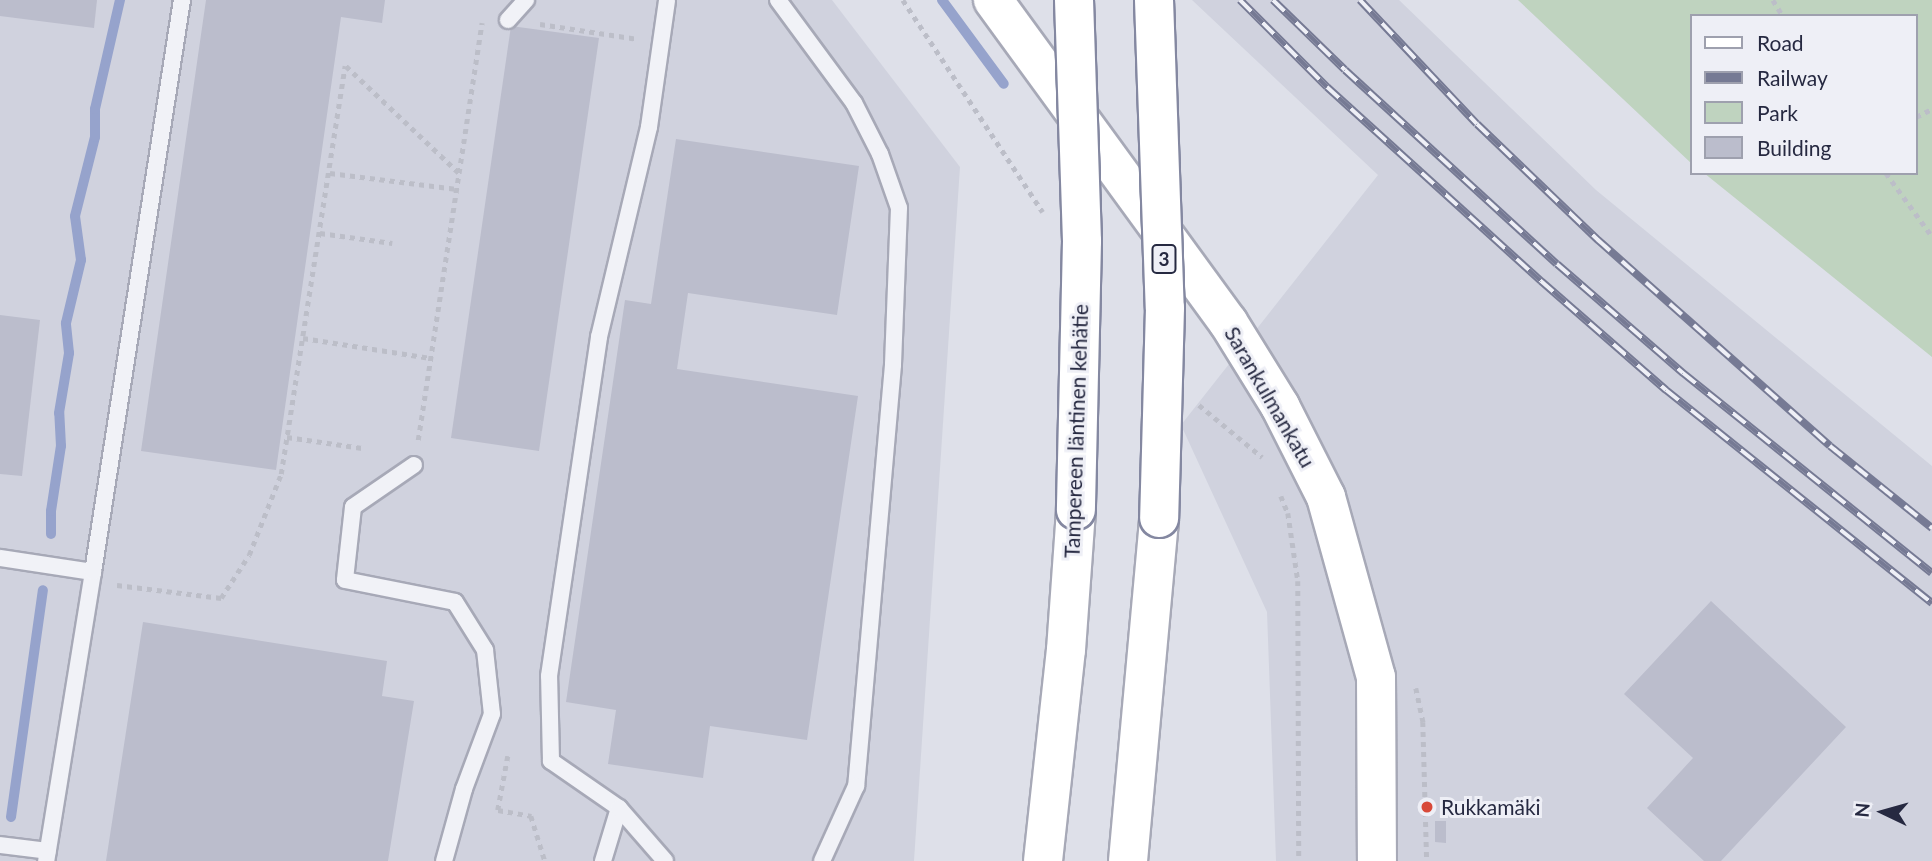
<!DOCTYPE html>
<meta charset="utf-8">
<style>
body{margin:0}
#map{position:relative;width:1932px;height:861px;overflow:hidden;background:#dee0e9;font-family:Lato,sans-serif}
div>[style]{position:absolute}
.built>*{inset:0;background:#d0d2de}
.green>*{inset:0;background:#bfd3bf}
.stream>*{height:10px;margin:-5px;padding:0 5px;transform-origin:5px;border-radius:5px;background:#96a3cc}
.building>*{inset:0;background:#bbbdcc}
.path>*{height:4.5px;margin-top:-2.25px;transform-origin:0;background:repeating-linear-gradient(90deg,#bcbec8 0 5px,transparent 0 10px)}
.roads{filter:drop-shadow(2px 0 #a7a9b7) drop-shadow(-2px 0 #a7a9b7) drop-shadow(0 2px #a7a9b7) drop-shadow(0 -2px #a7a9b7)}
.service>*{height:16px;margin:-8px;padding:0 8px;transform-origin:8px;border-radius:8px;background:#f1f2f7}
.secondary>*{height:38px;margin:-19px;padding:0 19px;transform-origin:19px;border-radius:19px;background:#fff}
.motorway>*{height:38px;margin:-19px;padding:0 19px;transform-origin:19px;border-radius:19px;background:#fff}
.rail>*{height:8px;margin-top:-4px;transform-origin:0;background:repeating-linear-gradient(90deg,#eeeff6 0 16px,#767a94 0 32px);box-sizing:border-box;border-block:2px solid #767a94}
.bridges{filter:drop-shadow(2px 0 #8488a1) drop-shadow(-2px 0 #8488a1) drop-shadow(0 2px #8488a1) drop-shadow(0 -2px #8488a1)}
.motorway-bridge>*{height:38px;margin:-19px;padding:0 19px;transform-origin:19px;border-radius:19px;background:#fff}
.dots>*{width:19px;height:19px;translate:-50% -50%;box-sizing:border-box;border:4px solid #eeeff6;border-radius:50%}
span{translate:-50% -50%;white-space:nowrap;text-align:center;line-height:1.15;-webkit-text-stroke:6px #eeeff6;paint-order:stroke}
.shield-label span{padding:2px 5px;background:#eeeff6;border:2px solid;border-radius:5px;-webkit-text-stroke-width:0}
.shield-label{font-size:19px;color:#262941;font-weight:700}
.street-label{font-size:21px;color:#262941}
.poi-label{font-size:21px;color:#262941}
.left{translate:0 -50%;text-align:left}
.legend{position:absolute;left:1690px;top:14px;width:228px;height:161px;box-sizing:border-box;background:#eeeff6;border:2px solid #9ea0ae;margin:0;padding:9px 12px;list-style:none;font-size:21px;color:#262941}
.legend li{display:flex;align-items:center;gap:14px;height:35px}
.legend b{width:35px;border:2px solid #9ea0ae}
.north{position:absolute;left:1848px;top:777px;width:70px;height:70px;-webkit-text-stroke:5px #eeeff6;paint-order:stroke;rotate:275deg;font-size:19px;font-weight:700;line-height:28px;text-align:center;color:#262941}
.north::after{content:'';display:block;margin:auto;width:24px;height:32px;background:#262941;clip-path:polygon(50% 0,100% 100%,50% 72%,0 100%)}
</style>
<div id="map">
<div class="built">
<div style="clip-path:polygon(0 0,832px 0,960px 167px,914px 861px,0 861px)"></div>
<div style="clip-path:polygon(1192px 0,1399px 0,1596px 190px,1932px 466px,1932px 861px,1276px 861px,1267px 612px,1181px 425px,1378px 175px)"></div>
</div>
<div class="green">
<div style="clip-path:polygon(1518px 0,1932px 0,1932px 357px,1704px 173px,1916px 173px,1916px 16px,1692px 16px,1692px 164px)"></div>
</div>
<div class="stream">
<div style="left:942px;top:0;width:104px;rotate:53.6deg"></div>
<div style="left:51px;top:534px;width:23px;rotate:-90deg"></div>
<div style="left:51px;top:511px;width:66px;rotate:-81.3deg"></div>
<div style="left:61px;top:446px;width:33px;rotate:-93deg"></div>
<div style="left:59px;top:413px;width:61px;rotate:-80.5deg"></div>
<div style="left:69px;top:353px;width:30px;rotate:-96deg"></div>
<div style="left:66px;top:323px;width:65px;rotate:-76.6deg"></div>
<div style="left:81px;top:260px;width:44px;rotate:-97.8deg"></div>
<div style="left:75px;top:216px;width:81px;rotate:-75.8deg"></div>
<div style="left:95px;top:137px;width:28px;rotate:-90deg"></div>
<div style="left:95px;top:109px;width:112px;rotate:-77.1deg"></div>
<div style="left:11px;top:817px;width:229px;rotate:-82deg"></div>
</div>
<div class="building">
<div style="clip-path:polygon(0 0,97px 0,94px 28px,0 16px)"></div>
<div style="clip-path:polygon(206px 0,385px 0,382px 23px,341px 17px,276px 470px,141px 451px)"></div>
<div style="clip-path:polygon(511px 26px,599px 38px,539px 451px,451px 438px)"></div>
<div style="clip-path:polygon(676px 139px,859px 166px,837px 315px,688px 293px,677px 369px,858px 396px,807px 740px,710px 726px,703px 778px,608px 764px,616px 710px,566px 702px,625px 300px,651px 304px)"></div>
<div style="clip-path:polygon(0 315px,40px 320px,22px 476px,0 474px)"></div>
<div style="clip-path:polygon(1711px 601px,1846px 727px,1721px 861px,1704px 861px,1647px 808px,1693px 758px,1624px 694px)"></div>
<div style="clip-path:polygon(143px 622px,387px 661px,382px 696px,414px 701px,388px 861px,106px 861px)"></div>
<div style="clip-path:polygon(1435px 821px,1446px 821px,1446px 843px,1435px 842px)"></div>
</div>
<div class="path">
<div style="left:903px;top:0;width:254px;rotate:56.6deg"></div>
<div style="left:1773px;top:0;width:19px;rotate:58deg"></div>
<div style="left:540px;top:24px;width:99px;rotate:8.7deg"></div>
<div style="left:346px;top:66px;width:156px;rotate:43.4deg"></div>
<div style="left:1916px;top:117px;width:18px;rotate:-27deg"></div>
<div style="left:330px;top:173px;width:128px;rotate:7.2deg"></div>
<div style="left:1886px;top:173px;width:78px;rotate:53.9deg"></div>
<div style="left:320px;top:233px;width:73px;rotate:7.9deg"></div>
<div style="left:303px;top:338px;width:129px;rotate:8.9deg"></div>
<div style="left:1199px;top:405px;width:82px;rotate:39.5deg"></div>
<div style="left:287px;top:437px;width:76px;rotate:8.3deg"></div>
<div style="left:418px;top:440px;width:422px;rotate:-81.3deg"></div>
<div style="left:1281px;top:496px;width:18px;rotate:68deg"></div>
<div style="left:1288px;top:513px;width:69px;rotate:81.6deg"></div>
<div style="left:1298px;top:581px;width:280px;rotate:89.8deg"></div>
<div style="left:117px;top:585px;width:105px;rotate:7.1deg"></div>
<div style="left:221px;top:598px;width:51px;rotate:-56.9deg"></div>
<div style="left:249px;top:555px;width:87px;rotate:-68.4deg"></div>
<div style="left:281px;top:474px;width:413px;rotate:-81.1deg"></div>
<div style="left:1416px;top:688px;width:35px;rotate:78deg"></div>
<div style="left:1423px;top:722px;width:139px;rotate:88.4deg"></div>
<div style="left:508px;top:756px;width:55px;rotate:100.5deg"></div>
<div style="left:498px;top:810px;width:34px;rotate:10deg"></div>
<div style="left:531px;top:816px;width:47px;rotate:72.7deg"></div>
</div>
<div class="roads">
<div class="service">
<div style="left:778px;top:0;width:128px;rotate:53.6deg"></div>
<div style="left:854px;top:103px;width:57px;rotate:63deg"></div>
<div style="left:880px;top:154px;width:57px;rotate:70.6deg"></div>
<div style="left:899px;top:208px;width:157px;rotate:92.2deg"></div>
<div style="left:893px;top:365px;width:423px;rotate:95deg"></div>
<div style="left:856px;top:786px;width:82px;rotate:114.4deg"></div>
<div style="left:508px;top:20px;width:27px;rotate:-48deg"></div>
<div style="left:414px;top:465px;width:74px;rotate:145.5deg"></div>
<div style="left:353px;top:507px;width:73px;rotate:96.3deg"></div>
<div style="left:345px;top:580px;width:112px;rotate:11.3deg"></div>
<div style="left:455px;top:602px;width:57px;rotate:58deg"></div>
<div style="left:485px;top:650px;width:64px;rotate:83.8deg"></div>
<div style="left:492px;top:714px;width:80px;rotate:110.5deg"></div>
<div style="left:464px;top:789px;width:75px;rotate:105.5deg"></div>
<div style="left:0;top:558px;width:94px;rotate:8.6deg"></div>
<div style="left:93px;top:572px;width:293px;rotate:99.2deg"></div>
<div style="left:93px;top:572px;width:579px;rotate:-81.16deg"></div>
<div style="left:619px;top:808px;width:83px;rotate:-145.3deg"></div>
<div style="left:551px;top:761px;width:85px;rotate:-91.3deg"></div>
<div style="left:549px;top:676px;width:343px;rotate:-81.6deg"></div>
<div style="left:599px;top:337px;width:216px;rotate:-76.6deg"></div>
<div style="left:649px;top:127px;width:128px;rotate:-81.9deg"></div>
<div style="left:0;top:845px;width:48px;rotate:7.1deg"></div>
<div style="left:603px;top:861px;width:55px;rotate:-73.2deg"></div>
<div style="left:619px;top:808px;width:70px;rotate:49deg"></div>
</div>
<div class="secondary">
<div style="left:993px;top:0;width:399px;rotate:53.9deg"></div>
<div style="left:1228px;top:322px;width:99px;rotate:58.2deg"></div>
<div style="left:1280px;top:406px;width:102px;rotate:63.2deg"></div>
<div style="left:1326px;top:497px;width:187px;rotate:74.5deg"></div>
<div style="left:1376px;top:677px;width:184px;rotate:89.7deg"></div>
</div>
<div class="motorway">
<div style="left:1043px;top:861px;width:212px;rotate:-83.8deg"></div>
<div style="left:1066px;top:650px;width:140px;rotate:-85.9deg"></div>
<div style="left:1128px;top:861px;width:344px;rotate:-84.8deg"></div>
</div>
</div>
<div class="rail">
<div style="left:1240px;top:0;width:123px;rotate:45deg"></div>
<div style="left:1327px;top:87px;width:289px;rotate:42.2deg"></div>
<div style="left:1541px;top:281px;width:166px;rotate:41.1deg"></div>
<div style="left:1666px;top:390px;width:341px;rotate:38.7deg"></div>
<div style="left:1273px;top:0;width:100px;rotate:44.2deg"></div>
<div style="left:1345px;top:70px;width:287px;rotate:42.5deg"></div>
<div style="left:1557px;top:264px;width:167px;rotate:40.9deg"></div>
<div style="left:1683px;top:373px;width:319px;rotate:38.8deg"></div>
<div style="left:1360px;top:0;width:170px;rotate:46.7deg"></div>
<div style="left:1477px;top:124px;width:168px;rotate:43.8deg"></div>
<div style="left:1598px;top:240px;width:310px;rotate:41.6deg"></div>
<div style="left:1830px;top:446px;width:131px;rotate:38.8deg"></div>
</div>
<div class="bridges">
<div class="motorway-bridge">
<div style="left:1074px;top:0;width:241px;rotate:88.1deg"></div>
<div style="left:1082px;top:241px;width:269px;rotate:91.3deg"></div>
<div style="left:1154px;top:0;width:308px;rotate:88deg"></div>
<div style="left:1165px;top:308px;width:210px;rotate:91.6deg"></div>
</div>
</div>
<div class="dots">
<div style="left:1427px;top:807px;background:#d84939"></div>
</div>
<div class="shield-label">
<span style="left:1164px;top:259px">3</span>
</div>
<div class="street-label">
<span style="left:1270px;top:397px;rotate:60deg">Sarankulmankatu</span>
<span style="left:1076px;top:431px;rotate:-88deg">Tampereen läntinen kehätie</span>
</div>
<div class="poi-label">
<span class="left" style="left:1441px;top:807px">Rukkamäki</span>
</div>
<ul class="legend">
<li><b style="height:9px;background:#fff"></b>Road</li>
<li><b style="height:9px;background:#767a94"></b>Railway</li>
<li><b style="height:19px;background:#bfd3bf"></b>Park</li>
<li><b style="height:19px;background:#bbbdcc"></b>Building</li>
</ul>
<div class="north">N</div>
</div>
